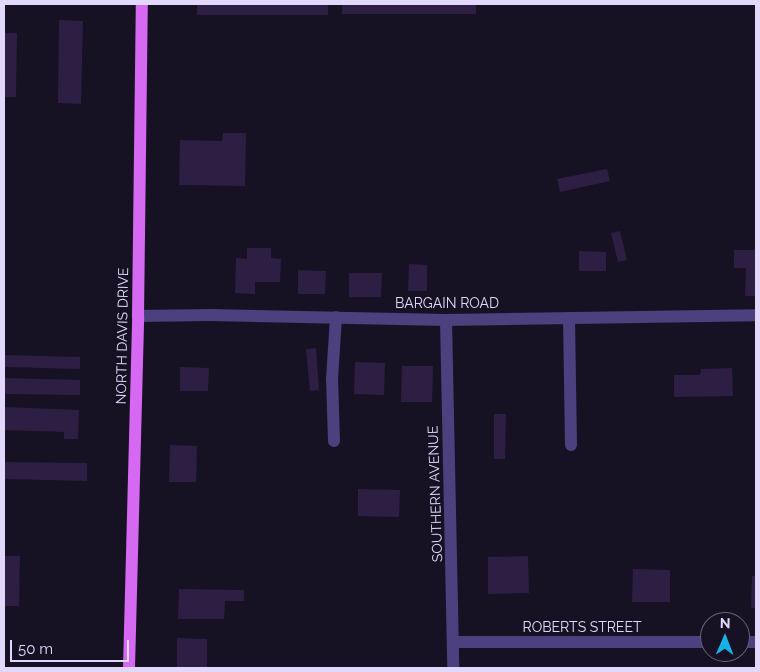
<!DOCTYPE html>
<style>
body{margin:0}
#map{position:relative;width:760px;height:672px;overflow:hidden;background:#171124;font-family:Raleway,sans-serif}
div>[style]{position:absolute}
.building>*{inset:0;background:#2c1f43}
.minor>*{height:12px;margin:-6px;padding:0 6px;transform-origin:6px;border-radius:6px;background:#4d407f}
.major>*{height:12px;margin:-6px;padding:0 6px;transform-origin:6px;border-radius:6px;background:#d569f1}
span{translate:-50% -50%;white-space:nowrap;text-align:center;line-height:1.15;-webkit-text-stroke:4px #171124;paint-order:stroke}
.street-label{font-size:14px;color:#e2d8fb}
.frame{position:absolute;inset:0;border:5px solid #e2d8fb;pointer-events:none}
.north{position:absolute;left:700px;top:612px;width:50px;height:50px;box-sizing:border-box;background:#171124;border:1px solid #68617a;border-radius:50%;rotate:1deg;font-size:14px;font-weight:700;line-height:20px;text-align:center;color:#e2d8fb}
.north::after{content:'';display:block;margin:auto;width:18px;height:22px;background:#16b1e9;clip-path:polygon(50% 0,100% 100%,50% 72%,0 100%)}
.scale{position:absolute;left:10px;top:640px;width:119px;height:22px;box-sizing:border-box;border:2px solid #e2d8fb;border-top:0;padding-left:6px;font-size:15px;line-height:18px;white-space:nowrap;color:#e2d8fb;-webkit-text-stroke:4px #171124;paint-order:stroke}
</style>
<div id="map">
<div class="building">
<div style="clip-path:polygon(197px 4px,328px 4px,328px 15px,197px 15px)"></div>
<div style="clip-path:polygon(342px 4px,476px 4px,476px 14px,342px 14px)"></div>
<div style="clip-path:polygon(59px 20px,83px 21px,81px 104px,58px 103px)"></div>
<div style="clip-path:polygon(4px 33px,17px 33px,16px 97px,4px 97px)"></div>
<div style="clip-path:polygon(223px 133px,246px 133px,245px 186px,179px 185px,180px 140px,222px 141px)"></div>
<div style="clip-path:polygon(607px 169px,610px 181px,560px 192px,557px 179px)"></div>
<div style="clip-path:polygon(620px 231px,627px 260px,618px 262px,611px 233px)"></div>
<div style="clip-path:polygon(247px 248px,271px 248px,271px 258px,281px 259px,280px 282px,255px 282px,255px 294px,235px 293px,236px 258px,247px 259px)"></div>
<div style="clip-path:polygon(734px 250px,756px 250px,756px 296px,745px 296px,746px 268px,734px 268px)"></div>
<div style="clip-path:polygon(579px 251px,606px 252px,606px 271px,579px 271px)"></div>
<div style="clip-path:polygon(409px 264px,427px 265px,427px 291px,408px 291px)"></div>
<div style="clip-path:polygon(298px 270px,326px 271px,325px 294px,298px 294px)"></div>
<div style="clip-path:polygon(349px 273px,382px 273px,381px 297px,349px 297px)"></div>
<div style="clip-path:polygon(316px 348px,319px 390px,310px 391px,306px 349px)"></div>
<div style="clip-path:polygon(4px 355px,80px 357px,80px 369px,4px 367px)"></div>
<div style="clip-path:polygon(355px 362px,385px 363px,384px 395px,354px 394px)"></div>
<div style="clip-path:polygon(402px 366px,433px 366px,432px 402px,401px 402px)"></div>
<div style="clip-path:polygon(180px 367px,209px 368px,208px 391px,180px 391px)"></div>
<div style="clip-path:polygon(732px 368px,733px 396px,674px 397px,674px 375px,700px 375px,701px 369px)"></div>
<div style="clip-path:polygon(4px 378px,80px 380px,80px 395px,4px 394px)"></div>
<div style="clip-path:polygon(4px 407px,79px 410px,78px 439px,64px 439px,64px 432px,4px 430px)"></div>
<div style="clip-path:polygon(494px 414px,506px 414px,505px 459px,494px 459px)"></div>
<div style="clip-path:polygon(170px 445px,197px 446px,196px 482px,169px 482px)"></div>
<div style="clip-path:polygon(4px 462px,87px 463px,87px 481px,4px 479px)"></div>
<div style="clip-path:polygon(358px 489px,400px 490px,399px 517px,358px 516px)"></div>
<div style="clip-path:polygon(4px 556px,20px 556px,19px 606px,4px 606px)"></div>
<div style="clip-path:polygon(528px 556px,529px 593px,488px 594px,488px 557px)"></div>
<div style="clip-path:polygon(633px 569px,670px 570px,670px 602px,632px 602px)"></div>
<div style="clip-path:polygon(752px 576px,756px 576px,756px 608px,751px 608px)"></div>
<div style="clip-path:polygon(179px 589px,244px 590px,244px 601px,225px 601px,224px 619px,178px 619px)"></div>
<div style="clip-path:polygon(177px 638px,207px 639px,207px 668px,177px 668px)"></div>
</div>
<div class="minor">
<div style="left:138px;top:316px;width:72px;rotate:-0.8deg"></div>
<div style="left:210px;top:315px;width:236px;rotate:1.2deg"></div>
<div style="left:446px;top:320px;width:310px;rotate:-0.9deg"></div>
<div style="left:569px;top:318px;width:127px;rotate:89.1deg"></div>
<div style="left:446px;top:320px;width:348px;rotate:88.8deg"></div>
<div style="left:334px;top:441px;width:62px;rotate:-91.8deg"></div>
<div style="left:332px;top:379px;width:62px;rotate:-86.3deg"></div>
<div style="left:454px;top:642px;width:256px"></div>
<div style="left:740px;top:642px;width:16px"></div>
</div>
<div class="major">
<div style="left:129px;top:668px;width:352px;rotate:-88.5deg"></div>
<div style="left:138px;top:316px;width:312px;rotate:-89.3deg"></div>
</div>
<div class="street-label">
<span style="left:447px;top:303px">BARGAIN ROAD</span>
<span style="left:122px;top:336px;rotate:-89deg">NORTH DAVIS DRIVE</span>
<span style="left:435px;top:494px;rotate:-92deg">SOUTHERN AVENUE</span>
<span style="left:582px;top:627px">ROBERTS STREET</span>
</div>
<div class="frame"></div>
<div class="north">N</div>
<div class="scale">50 m</div>
</div>
